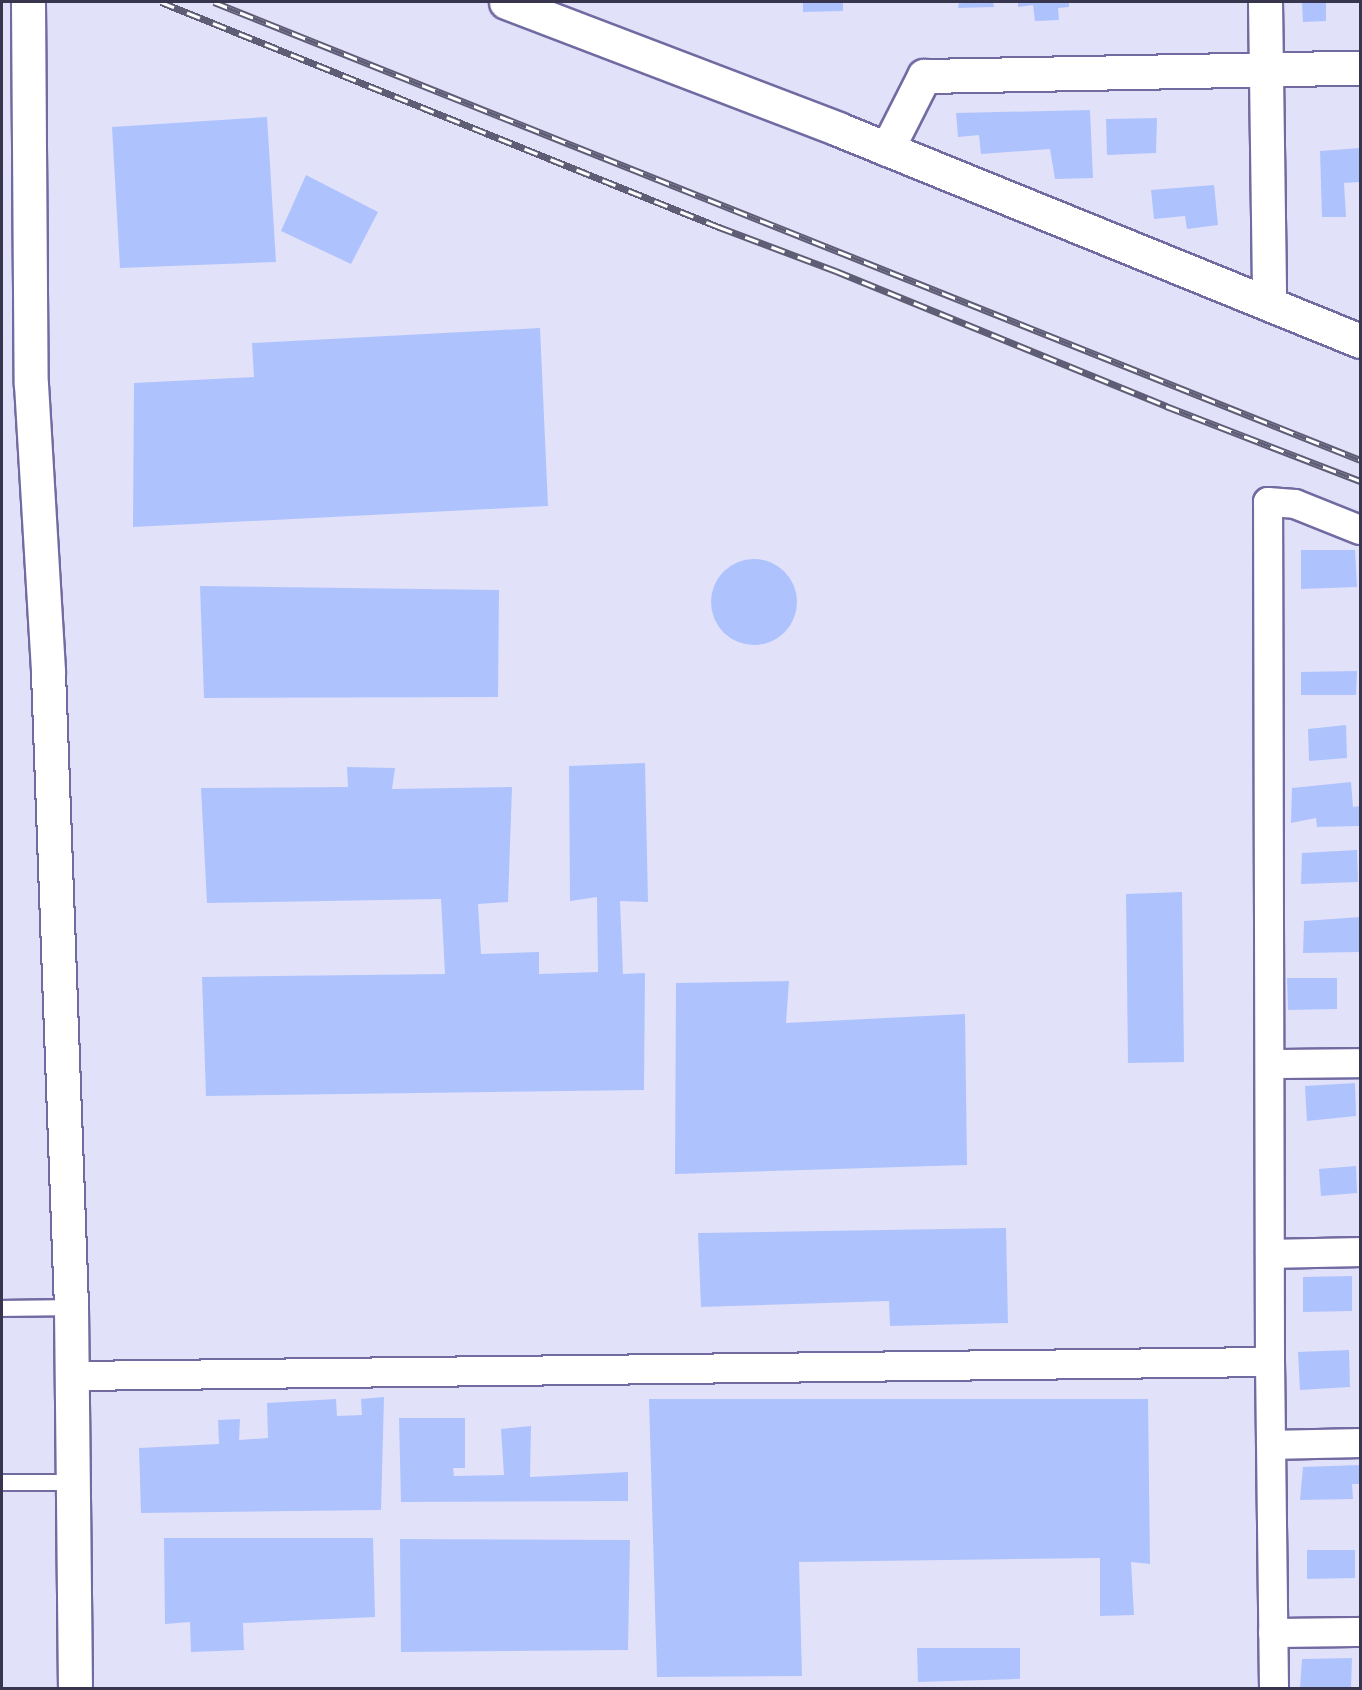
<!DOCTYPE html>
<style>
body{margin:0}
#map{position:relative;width:1362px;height:1690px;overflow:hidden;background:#e2e1fa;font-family:Ubuntu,sans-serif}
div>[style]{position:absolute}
.building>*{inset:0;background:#aec3fd}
.round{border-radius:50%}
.roads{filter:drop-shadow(2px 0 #716ba2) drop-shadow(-2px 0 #716ba2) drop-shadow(0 2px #716ba2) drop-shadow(0 -2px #716ba2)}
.service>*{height:15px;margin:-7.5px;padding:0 7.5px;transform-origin:7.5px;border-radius:7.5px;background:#fff}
.minor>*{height:28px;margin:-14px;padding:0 14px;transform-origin:14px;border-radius:14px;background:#fff}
.tertiary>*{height:33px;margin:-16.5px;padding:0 16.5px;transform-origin:16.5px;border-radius:16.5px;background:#fff}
.rail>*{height:7px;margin-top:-3.5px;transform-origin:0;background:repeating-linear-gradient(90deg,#fff 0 14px,#5f5c75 0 28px);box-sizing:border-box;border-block:2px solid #5f5c75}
span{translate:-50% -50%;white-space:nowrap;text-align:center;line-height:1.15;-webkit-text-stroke:4.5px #fff;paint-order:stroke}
.frame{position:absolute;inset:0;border:3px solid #38354e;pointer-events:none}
</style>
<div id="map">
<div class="building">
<div style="clip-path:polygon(803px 2px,843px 2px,843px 11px,803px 12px)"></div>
<div style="clip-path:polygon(959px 2px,993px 2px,994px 7px,958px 8px)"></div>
<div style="clip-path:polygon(1018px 2px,1069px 2px,1069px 7px,1058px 8px,1059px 20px,1035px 21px,1033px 5px,1018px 7px)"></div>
<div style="clip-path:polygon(1302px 2px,1326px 2px,1326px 21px,1303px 22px)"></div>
<div style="clip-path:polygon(1090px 110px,1093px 178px,1055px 179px,1050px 149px,981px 154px,979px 135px,958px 137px,956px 113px)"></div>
<div style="clip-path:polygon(267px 117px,276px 262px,120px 268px,112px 127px)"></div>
<div style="clip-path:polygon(1157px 118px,1156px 153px,1107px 155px,1106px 119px)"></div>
<div style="clip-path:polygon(1360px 148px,1360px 182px,1344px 183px,1346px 217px,1322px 217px,1320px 151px)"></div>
<div style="clip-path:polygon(306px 175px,378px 212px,351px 264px,281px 231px)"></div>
<div style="clip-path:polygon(1214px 185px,1218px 225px,1187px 229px,1185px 216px,1154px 219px,1151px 190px)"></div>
<div style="clip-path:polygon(540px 328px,548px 506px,133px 527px,134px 383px,254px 377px,252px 343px)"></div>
<div style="clip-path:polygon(1301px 550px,1355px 550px,1357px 587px,1301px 589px)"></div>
<div class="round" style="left:711px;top:559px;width:86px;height:86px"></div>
<div style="clip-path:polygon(200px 586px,499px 590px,498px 697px,204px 698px)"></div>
<div style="clip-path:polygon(1357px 671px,1356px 695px,1301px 695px,1301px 672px)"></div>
<div style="clip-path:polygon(1346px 725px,1347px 758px,1309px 761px,1308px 729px)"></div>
<div style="clip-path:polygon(645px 763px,648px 902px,620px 901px,623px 974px,645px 973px,644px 1090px,206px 1096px,202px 977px,445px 974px,441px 899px,207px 903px,201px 788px,348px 787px,347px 767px,395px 768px,392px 789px,512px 787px,508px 902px,478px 904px,481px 954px,539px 952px,539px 974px,598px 972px,597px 897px,570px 901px,569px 766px)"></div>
<div style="clip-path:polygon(1351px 782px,1353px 807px,1360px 806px,1360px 826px,1317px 827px,1316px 818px,1291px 823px,1292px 788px)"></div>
<div style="clip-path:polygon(1357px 850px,1358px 882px,1301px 884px,1302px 853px)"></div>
<div style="clip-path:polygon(1182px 892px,1184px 1062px,1128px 1063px,1126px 894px)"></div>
<div style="clip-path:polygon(1360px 917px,1360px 952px,1303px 953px,1304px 921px)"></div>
<div style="clip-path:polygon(1287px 978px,1337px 978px,1337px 1009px,1288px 1010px)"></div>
<div style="clip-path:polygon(789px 981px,786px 1023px,965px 1014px,967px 1165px,675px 1174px,676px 983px)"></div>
<div style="clip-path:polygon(1355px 1083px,1356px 1116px,1307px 1121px,1305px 1086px)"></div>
<div style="clip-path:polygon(1356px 1166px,1357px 1193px,1321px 1196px,1319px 1169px)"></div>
<div style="clip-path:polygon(1006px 1228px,1008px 1323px,890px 1326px,889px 1301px,701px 1307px,698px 1233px)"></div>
<div style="clip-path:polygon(1352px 1276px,1352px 1311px,1303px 1312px,1303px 1277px)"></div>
<div style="clip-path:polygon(1349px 1350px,1350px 1387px,1300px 1390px,1298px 1352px)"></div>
<div style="clip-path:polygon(384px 1397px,381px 1510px,141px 1513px,139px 1448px,219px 1444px,218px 1420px,240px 1419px,239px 1440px,268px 1438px,267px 1403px,336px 1399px,337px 1416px,362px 1415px,361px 1399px)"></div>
<div style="clip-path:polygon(649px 1399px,1148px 1399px,1150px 1564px,1131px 1562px,1134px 1615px,1100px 1616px,1100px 1558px,799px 1562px,802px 1676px,657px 1677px)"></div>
<div style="clip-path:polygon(399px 1418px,465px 1418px,465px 1468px,453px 1468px,454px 1476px,504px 1475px,501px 1429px,531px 1426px,530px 1477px,628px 1472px,628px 1501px,401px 1502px)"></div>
<div style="clip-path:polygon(1360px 1465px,1360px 1484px,1352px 1484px,1353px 1499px,1300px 1500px,1303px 1467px)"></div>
<div style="clip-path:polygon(164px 1538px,373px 1538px,375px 1617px,243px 1623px,244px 1650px,191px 1652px,190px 1622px,165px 1624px)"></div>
<div style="clip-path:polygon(400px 1539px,630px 1540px,628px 1650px,401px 1652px)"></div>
<div style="clip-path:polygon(1307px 1550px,1355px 1550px,1355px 1578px,1307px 1579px)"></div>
<div style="clip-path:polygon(917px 1648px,1020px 1648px,1020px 1679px,918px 1682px)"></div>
<div style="clip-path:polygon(1352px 1658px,1351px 1688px,1300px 1688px,1302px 1659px)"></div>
</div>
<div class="roads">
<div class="service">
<div style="left:2px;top:1308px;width:69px;rotate:-0.8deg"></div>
<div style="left:2px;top:1482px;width:72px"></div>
</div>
<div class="minor">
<div style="left:1270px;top:1064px;width:90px;rotate:-0.6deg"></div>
<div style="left:1270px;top:1254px;width:90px;rotate:-1.3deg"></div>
<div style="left:73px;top:1376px;width:1197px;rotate:-0.67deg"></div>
<div style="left:1271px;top:1445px;width:89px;rotate:-1.3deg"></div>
<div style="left:1273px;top:1633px;width:87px;rotate:-0.7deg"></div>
<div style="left:1274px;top:1688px;width:326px;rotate:-90.7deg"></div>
<div style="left:1270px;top:1362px;width:860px;rotate:-90.13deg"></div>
<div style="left:1268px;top:502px;width:27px;rotate:4deg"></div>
<div style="left:1295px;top:504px;width:70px;rotate:21.8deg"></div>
</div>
<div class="tertiary">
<div style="left:28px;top:2px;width:382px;rotate:89.6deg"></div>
<div style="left:31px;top:384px;width:289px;rotate:86.6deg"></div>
<div style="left:48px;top:673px;width:634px;rotate:87.92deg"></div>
<div style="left:71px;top:1307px;width:381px;rotate:89.4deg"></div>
<div style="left:506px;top:2px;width:355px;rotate:20.9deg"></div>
<div style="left:838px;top:129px;width:563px;rotate:22.1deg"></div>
<div style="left:1265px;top:2px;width:302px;rotate:89.2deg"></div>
<div style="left:887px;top:149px;width:82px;rotate:-63.1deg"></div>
<div style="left:924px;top:76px;width:436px;rotate:-1.1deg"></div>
</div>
</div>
<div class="rail">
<div style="left:161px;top:2px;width:602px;rotate:21.96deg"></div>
<div style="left:719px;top:227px;width:125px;rotate:20.6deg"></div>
<div style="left:836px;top:271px;width:357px;rotate:22.2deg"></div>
<div style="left:1166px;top:406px;width:208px;rotate:21.1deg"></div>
<div style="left:214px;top:2px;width:1234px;rotate:21.78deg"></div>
</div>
<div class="frame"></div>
</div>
